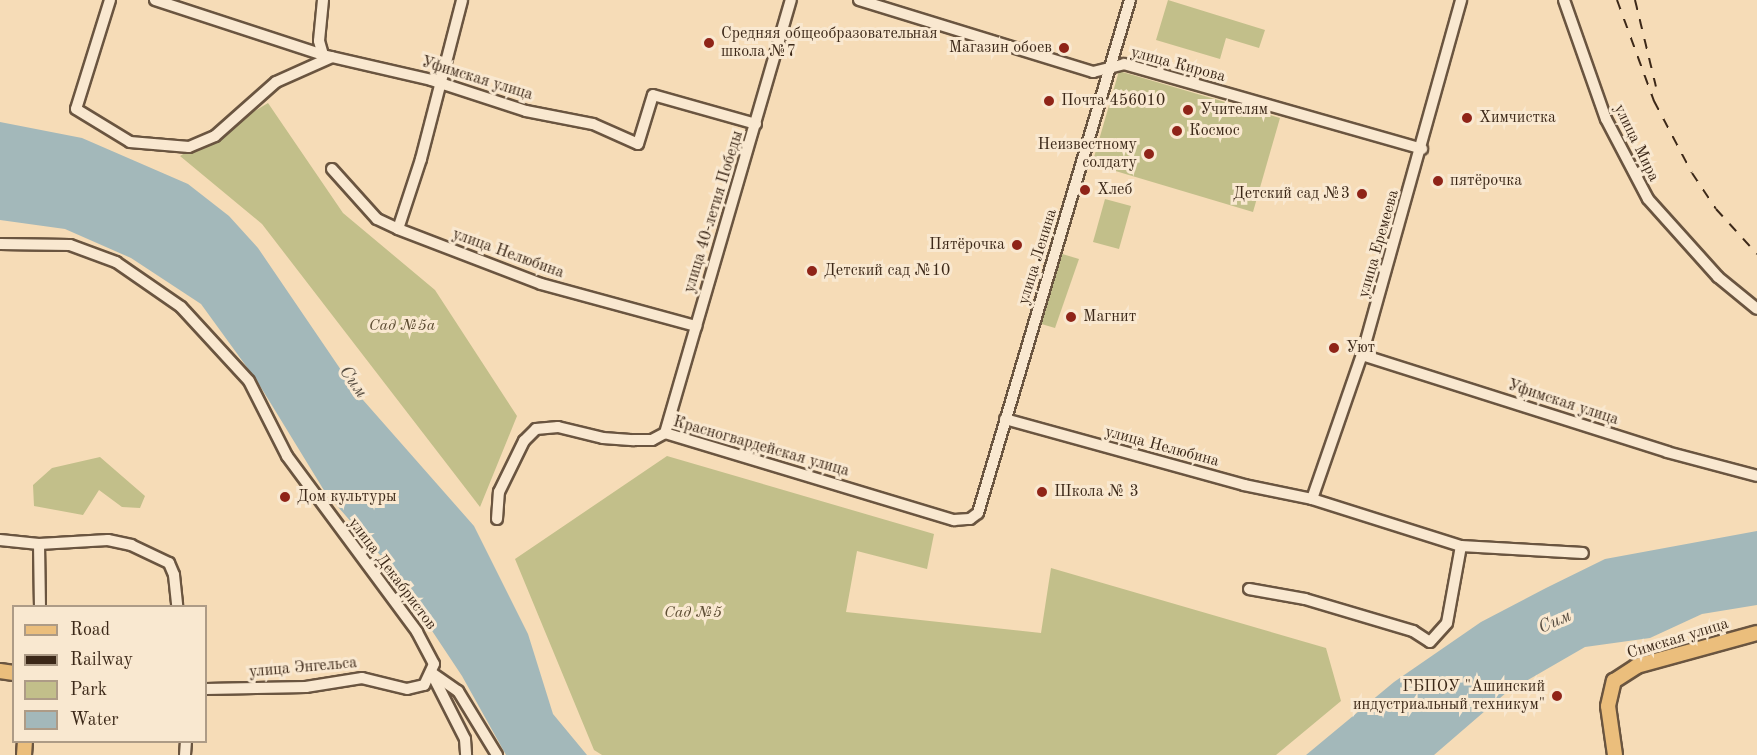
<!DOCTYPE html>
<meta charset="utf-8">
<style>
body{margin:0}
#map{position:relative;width:1757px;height:755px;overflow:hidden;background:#f6dcb7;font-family:"Old Standard TT",serif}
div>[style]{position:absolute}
.green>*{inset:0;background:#c2bf8a}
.water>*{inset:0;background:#a3b8ba}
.roads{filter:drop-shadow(2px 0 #6a5540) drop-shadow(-2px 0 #6a5540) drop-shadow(0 2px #6a5540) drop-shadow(0 -2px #6a5540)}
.minor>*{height:10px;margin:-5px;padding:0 5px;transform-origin:5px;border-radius:5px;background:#f9e8d0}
.major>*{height:14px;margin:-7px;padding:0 7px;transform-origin:7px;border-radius:7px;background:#ebbe7c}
.rail>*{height:2px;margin-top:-1px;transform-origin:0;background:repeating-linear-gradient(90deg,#3c2818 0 10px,transparent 0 20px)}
.dots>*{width:16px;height:16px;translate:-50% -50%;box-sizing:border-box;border:3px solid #f9e8d0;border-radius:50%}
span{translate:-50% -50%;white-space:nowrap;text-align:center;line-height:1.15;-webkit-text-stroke:6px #f9e8d0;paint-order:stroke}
.poi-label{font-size:16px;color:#3c2818}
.left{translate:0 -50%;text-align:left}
.right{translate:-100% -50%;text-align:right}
.street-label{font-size:16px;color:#3c2818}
.park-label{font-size:16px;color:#5e4e34;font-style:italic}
.water-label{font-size:18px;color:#564c40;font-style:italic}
.legend{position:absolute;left:12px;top:605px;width:195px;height:138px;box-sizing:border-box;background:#f9e8d0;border:2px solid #ad9b86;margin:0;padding:8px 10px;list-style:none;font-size:18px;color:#3c2818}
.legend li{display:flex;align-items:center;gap:12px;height:30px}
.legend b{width:30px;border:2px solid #ad9b86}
</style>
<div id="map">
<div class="green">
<div style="clip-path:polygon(1168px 0,1265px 30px,1259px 48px,1226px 38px,1220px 59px,1156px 40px)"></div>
<div style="clip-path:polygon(1119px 71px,1280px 118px,1253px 212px,1092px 164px)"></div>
<div style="clip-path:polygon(268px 103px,343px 213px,435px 290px,517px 416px,480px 507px,262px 224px,180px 156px)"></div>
<div style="clip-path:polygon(1105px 199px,1131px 206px,1119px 249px,1093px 242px)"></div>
<div style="clip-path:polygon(1059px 253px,1079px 259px,1055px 328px,1038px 323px)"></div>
<div style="clip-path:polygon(667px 456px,934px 534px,927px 569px,857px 551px,846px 612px,1041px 633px,1051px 568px,1326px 648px,1341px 701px,1276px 755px,602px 755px,594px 750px,515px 559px)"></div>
<div style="clip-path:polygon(100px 457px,145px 496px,140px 508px,122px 507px,99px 490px,83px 515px,34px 506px,33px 485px,52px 468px)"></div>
</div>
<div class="water">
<div style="clip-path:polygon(0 122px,82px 138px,188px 184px,229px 216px,258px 248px,356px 392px,474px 526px,528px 634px,553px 714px,587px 755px,506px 755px,462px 676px,387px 563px,325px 492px,257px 381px,201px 304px,131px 258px,65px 229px,0 220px)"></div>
<div style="clip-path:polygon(1757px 531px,1757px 605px,1702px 614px,1650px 638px,1585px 647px,1507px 692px,1434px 755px,1306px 755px,1394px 682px,1481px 622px,1546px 588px,1605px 559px)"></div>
</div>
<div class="roads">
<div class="minor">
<div style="left:110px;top:0;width:114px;rotate:107.3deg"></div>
<div style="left:76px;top:109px;width:63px;rotate:31.4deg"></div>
<div style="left:130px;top:142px;width:59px;rotate:4.8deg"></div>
<div style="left:189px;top:147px;width:28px;rotate:-23deg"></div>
<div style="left:215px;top:136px;width:81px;rotate:-41.5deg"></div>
<div style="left:276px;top:82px;width:61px;rotate:-24.1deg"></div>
<div style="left:155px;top:0;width:177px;rotate:18.1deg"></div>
<div style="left:323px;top:55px;width:111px;rotate:13deg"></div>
<div style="left:431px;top:80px;width:100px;rotate:18.1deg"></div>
<div style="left:526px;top:111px;width:68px;rotate:11deg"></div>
<div style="left:593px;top:124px;width:49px;rotate:24deg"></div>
<div style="left:638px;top:144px;width:51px;rotate:-73deg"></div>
<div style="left:653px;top:95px;width:107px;rotate:15.7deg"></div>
<div style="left:323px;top:0;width:41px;rotate:95.6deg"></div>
<div style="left:319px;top:41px;width:15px;rotate:74deg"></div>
<div style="left:859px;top:0;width:245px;rotate:17.1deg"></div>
<div style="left:1093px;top:72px;width:32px;rotate:-14deg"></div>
<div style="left:1124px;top:64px;width:310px;rotate:15.9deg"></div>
<div style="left:1564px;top:0;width:126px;rotate:70.6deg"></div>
<div style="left:1606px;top:119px;width:90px;rotate:62.3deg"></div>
<div style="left:1648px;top:199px;width:105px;rotate:48.1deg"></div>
<div style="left:1718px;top:277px;width:50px;rotate:39.4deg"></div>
<div style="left:332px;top:169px;width:67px;rotate:48deg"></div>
<div style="left:377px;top:219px;width:23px;rotate:25deg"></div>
<div style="left:398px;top:229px;width:153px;rotate:21deg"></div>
<div style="left:541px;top:284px;width:161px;rotate:15.2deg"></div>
<div style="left:398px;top:229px;width:74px;rotate:-71.8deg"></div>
<div style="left:421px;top:159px;width:164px;rotate:-75.5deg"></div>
<div style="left:0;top:244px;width:70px;rotate:0.8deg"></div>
<div style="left:70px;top:245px;width:49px;rotate:20.3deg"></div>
<div style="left:116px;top:262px;width:79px;rotate:34.7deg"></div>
<div style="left:181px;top:307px;width:100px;rotate:47.4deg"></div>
<div style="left:249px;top:381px;width:84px;rotate:63.1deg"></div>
<div style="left:287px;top:456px;width:219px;rotate:53.5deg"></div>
<div style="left:417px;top:632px;width:36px;rotate:62deg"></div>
<div style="left:434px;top:664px;width:23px;rotate:115deg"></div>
<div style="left:424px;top:685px;width:17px;rotate:167deg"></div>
<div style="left:407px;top:689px;width:46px;rotate:-166.3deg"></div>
<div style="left:362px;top:678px;width:57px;rotate:170.9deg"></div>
<div style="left:306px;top:687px;width:100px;rotate:178.9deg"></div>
<div style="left:1362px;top:355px;width:320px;rotate:17.6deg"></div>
<div style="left:1667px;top:452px;width:93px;rotate:14.9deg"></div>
<div style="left:1005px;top:419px;width:248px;rotate:15.4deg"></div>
<div style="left:1244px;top:485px;width:69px;rotate:11.6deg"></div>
<div style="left:1312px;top:499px;width:152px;rotate:-70.9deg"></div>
<div style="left:1362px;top:355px;width:369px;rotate:-74.4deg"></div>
<div style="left:665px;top:433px;width:451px;rotate:-73.8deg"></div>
<div style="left:1312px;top:499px;width:156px;rotate:17.5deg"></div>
<div style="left:1461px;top:546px;width:122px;rotate:3.3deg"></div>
<div style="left:497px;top:519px;width:27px;rotate:-86deg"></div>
<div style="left:499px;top:492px;width:57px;rotate:-63.9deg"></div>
<div style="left:524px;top:441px;width:17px;rotate:-45deg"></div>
<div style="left:536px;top:429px;width:22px;rotate:-5deg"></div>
<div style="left:558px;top:427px;width:46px;rotate:13.7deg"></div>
<div style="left:603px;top:438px;width:31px;rotate:4deg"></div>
<div style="left:634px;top:440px;width:18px"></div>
<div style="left:652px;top:440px;width:15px;rotate:-28deg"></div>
<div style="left:665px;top:433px;width:302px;rotate:16.8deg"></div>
<div style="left:954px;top:520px;width:16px;rotate:-4deg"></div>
<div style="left:970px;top:519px;width:10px;rotate:-37deg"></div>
<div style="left:978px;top:513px;width:535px;rotate:-73.5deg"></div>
<div style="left:0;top:540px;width:39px;rotate:6deg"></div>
<div style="left:39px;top:544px;width:69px;rotate:-3.3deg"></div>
<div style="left:108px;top:540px;width:24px;rotate:12deg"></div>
<div style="left:131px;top:545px;width:42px;rotate:25.3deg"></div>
<div style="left:169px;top:563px;width:13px;rotate:67deg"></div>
<div style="left:174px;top:575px;width:31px;rotate:84deg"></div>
<div style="left:39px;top:544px;width:62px;rotate:89.1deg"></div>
<div style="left:1249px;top:589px;width:57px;rotate:10.1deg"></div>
<div style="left:1305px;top:599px;width:113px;rotate:16.5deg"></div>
<div style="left:1413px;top:631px;width:20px;rotate:33deg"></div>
<div style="left:1430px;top:642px;width:25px;rotate:-48deg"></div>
<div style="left:1447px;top:623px;width:78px;rotate:-79.7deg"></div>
<div style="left:432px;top:673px;width:32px;rotate:35deg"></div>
<div style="left:458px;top:691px;width:75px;rotate:58.6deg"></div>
<div style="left:432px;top:674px;width:73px;rotate:63.1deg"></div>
<div style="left:465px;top:739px;width:16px;rotate:86deg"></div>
<div style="left:185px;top:755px;width:13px;rotate:-86deg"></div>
</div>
<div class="major">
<div style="left:0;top:671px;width:14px;rotate:8deg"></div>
<div style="left:24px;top:755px;width:13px;rotate:-86deg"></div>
<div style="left:1615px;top:755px;width:49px;rotate:-98.1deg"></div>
<div style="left:1608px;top:706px;width:26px;rotate:-77deg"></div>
<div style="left:1614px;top:681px;width:27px;rotate:-33deg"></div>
<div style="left:1637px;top:666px;width:124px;rotate:-15.4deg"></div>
</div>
</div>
<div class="rail">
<div style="left:1617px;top:0;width:108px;rotate:69.9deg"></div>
<div style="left:1654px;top:101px;width:81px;rotate:62.2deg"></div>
<div style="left:1692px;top:173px;width:43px;rotate:56.3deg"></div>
<div style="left:1716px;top:209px;width:61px;rotate:47.7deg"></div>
<div style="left:1635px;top:0;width:89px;rotate:76.4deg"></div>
</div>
<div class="dots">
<div style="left:709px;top:43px;background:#8f2418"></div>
<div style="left:1064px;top:48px;background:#8f2418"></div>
<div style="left:1049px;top:101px;background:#8f2418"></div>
<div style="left:1188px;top:110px;background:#8f2418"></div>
<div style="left:1467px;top:118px;background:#8f2418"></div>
<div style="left:1177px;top:131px;background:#8f2418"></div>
<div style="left:1149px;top:154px;background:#8f2418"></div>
<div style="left:1438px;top:181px;background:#8f2418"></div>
<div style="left:1085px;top:190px;background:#8f2418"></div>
<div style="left:1362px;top:194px;background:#8f2418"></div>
<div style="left:1017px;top:245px;background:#8f2418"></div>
<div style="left:812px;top:271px;background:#8f2418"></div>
<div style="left:1071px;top:317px;background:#8f2418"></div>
<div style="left:1334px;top:348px;background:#8f2418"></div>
<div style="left:1042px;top:492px;background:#8f2418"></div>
<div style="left:285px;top:497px;background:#8f2418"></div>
<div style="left:1557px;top:696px;background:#8f2418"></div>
</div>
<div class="poi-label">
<span class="left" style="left:721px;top:43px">Средняя общеобразовательная<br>школа №7</span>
<span class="right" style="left:1052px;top:48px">Магазин обоев</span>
<span class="left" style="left:1061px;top:101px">Почта 456010</span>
<span class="left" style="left:1200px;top:110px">Учителям</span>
<span class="left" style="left:1479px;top:118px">Химчистка</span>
<span class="left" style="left:1189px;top:131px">Космос</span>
<span class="right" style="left:1137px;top:154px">Неизвестному<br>солдату</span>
<span class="left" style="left:1450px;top:181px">пятёрочка</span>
<span class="left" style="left:1097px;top:190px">Хлеб</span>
<span class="right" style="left:1350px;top:194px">Детский сад №3</span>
<span class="right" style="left:1005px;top:245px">Пятёрочка</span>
<span class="left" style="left:824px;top:271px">Детский сад №10</span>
<span class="left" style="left:1083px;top:317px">Магнит</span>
<span class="left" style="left:1346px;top:348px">Уют</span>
<span class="left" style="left:1054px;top:492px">Школа № 3</span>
<span class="left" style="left:297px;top:497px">Дом культуры</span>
<span class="right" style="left:1545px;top:696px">ГБПОУ "Ашинский<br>индустриальный техникум"</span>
</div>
<div class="street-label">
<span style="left:1178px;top:65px;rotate:15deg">улица Кирова</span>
<span style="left:477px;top:79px;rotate:17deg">Уфимская улица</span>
<span style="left:1636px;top:143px;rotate:64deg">улица Мира</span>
<span style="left:714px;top:212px;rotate:-73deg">улица 40-летия Победы</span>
<span style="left:1379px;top:244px;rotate:-74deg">улица Еремеева</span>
<span style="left:508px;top:254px;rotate:20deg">улица Нелюбина</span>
<span style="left:1038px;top:257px;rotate:-73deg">улица Ленина</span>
<span style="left:1563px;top:403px;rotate:18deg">Уфимская улица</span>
<span style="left:761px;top:447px;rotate:16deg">Красногвардейская улица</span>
<span style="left:1162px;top:447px;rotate:15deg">улица Нелюбина</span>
<span style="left:392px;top:574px;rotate:53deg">улица Декабристов</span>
<span style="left:1678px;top:639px;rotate:-17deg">Симская улица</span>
<span style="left:303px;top:668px;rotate:-5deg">улица Энгельса</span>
</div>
<div class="park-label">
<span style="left:402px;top:326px">Сад №5а</span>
<span style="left:693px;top:613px">Сад №5</span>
</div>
<div class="water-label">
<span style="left:353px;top:382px;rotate:55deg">Сим</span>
<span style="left:1555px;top:622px;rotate:-24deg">Сим</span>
</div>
<ul class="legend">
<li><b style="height:8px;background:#ebbe7c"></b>Road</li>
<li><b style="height:8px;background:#3c2818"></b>Railway</li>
<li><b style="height:16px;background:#c2bf8a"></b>Park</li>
<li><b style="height:16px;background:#a3b8ba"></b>Water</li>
</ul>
</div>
